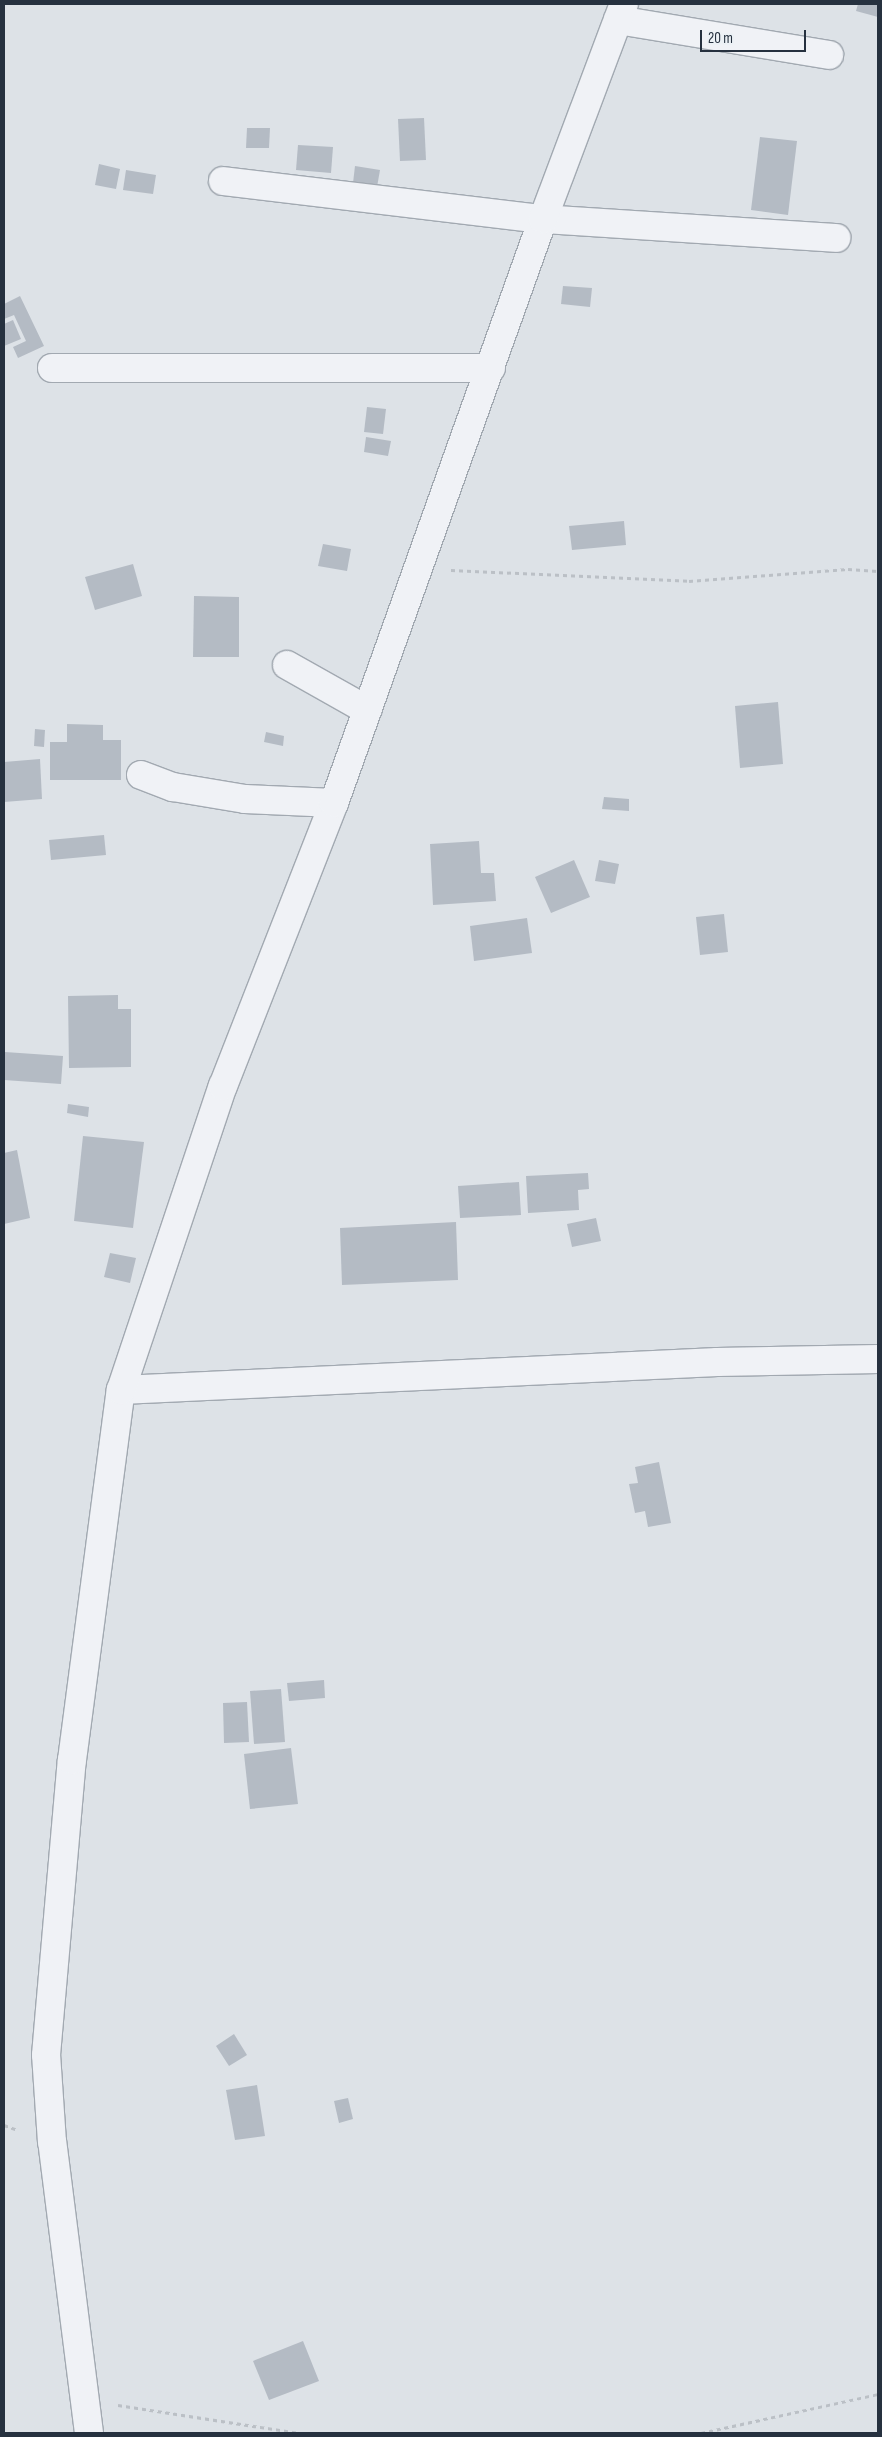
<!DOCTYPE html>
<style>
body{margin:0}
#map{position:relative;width:882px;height:2437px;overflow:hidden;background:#dde2e7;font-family:"Sofia Sans Condensed",sans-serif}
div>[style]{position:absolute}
.building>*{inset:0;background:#b4bbc4}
.path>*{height:3px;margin-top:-1.5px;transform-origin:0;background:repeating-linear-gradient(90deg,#bbc0c6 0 4px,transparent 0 8px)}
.roads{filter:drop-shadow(1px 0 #a2a9b1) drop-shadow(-1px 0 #a2a9b1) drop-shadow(0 1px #a2a9b1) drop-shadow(0 -1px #a2a9b1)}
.street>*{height:28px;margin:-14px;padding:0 14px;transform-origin:14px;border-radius:14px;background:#f0f2f6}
span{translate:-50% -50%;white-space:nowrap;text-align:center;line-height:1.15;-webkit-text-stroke:4px #ecf1f5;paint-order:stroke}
.frame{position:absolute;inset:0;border:5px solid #26313f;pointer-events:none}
.scale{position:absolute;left:700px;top:30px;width:106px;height:22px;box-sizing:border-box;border:2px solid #26313f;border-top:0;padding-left:6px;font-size:15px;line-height:18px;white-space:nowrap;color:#26313f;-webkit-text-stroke:4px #ecf1f5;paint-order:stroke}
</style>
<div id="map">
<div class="building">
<div style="clip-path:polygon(858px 4px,878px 4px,878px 17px,856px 11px)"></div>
<div style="clip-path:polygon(424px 118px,426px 160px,400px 161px,398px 119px)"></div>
<div style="clip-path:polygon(247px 128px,270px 128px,269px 148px,246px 148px)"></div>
<div style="clip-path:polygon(760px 137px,797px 141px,788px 215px,751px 210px)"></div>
<div style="clip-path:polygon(298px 145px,333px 147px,331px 173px,296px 170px)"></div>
<div style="clip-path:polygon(99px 164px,120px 169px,116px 189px,95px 185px)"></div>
<div style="clip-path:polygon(355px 166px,380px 170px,377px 187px,353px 183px)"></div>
<div style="clip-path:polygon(126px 170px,156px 175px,153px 194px,123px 190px)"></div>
<div style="clip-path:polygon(563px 286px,592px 288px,590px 307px,561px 304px)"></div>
<div style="clip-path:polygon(20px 296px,44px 346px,18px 358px,13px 347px,26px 341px,14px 315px,4px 319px,4px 304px)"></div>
<div style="clip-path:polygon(13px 320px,21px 339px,4px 346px,4px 324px)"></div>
<div style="clip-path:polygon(367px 407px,386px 409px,383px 434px,364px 432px)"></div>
<div style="clip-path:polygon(366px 437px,391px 441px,388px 456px,364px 452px)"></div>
<div style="clip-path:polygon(624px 521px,626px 545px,572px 550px,569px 526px)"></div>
<div style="clip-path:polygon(323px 544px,351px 549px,347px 571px,318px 566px)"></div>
<div style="clip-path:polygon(133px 564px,142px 596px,95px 610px,85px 577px)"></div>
<div style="clip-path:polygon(194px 596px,239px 597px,239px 657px,193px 657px)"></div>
<div style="clip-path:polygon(778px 702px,783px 764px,740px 768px,735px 706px)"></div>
<div style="clip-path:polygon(67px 724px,103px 725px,103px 740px,121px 740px,121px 780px,50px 780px,50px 742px,67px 742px)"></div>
<div style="clip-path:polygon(35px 729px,45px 730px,44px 747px,34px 746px)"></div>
<div style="clip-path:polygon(266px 732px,284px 736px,283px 746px,264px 742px)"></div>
<div style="clip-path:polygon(40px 759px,42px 799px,4px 802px,4px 762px)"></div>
<div style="clip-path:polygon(604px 797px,629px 799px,629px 811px,602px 809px)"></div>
<div style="clip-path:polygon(104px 835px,106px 855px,51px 860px,49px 840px)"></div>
<div style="clip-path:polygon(479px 841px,481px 873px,494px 873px,496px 901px,433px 905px,430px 844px)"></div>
<div style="clip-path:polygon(574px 860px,590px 897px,551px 913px,535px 877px)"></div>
<div style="clip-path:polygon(599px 860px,619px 864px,615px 884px,595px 881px)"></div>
<div style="clip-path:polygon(724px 914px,728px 952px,700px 955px,696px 917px)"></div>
<div style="clip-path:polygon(527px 918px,532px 953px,474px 961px,470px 926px)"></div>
<div style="clip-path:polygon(118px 995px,118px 1009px,131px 1009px,131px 1067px,69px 1068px,68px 996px)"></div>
<div style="clip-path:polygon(5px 1052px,63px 1056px,61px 1084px,4px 1080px)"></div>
<div style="clip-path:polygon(68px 1104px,89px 1107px,88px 1117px,67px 1113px)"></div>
<div style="clip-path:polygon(83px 1136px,144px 1142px,133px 1228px,74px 1221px)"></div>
<div style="clip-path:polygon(17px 1150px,30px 1218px,4px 1224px,4px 1153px)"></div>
<div style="clip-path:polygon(588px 1173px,589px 1189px,578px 1190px,579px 1210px,528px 1213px,526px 1176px)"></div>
<div style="clip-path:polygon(519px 1182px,521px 1215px,460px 1218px,458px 1186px)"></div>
<div style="clip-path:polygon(596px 1218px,601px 1241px,572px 1247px,567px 1224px)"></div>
<div style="clip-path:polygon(456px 1222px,458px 1280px,342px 1285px,340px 1228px)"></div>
<div style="clip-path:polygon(110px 1253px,136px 1258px,130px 1283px,104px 1277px)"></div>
<div style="clip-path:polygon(659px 1462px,671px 1523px,648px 1527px,645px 1511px,635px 1513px,629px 1484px,638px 1483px,635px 1467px)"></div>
<div style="clip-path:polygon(324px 1680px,325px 1698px,289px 1701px,287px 1683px)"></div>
<div style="clip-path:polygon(281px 1689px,285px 1742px,254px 1744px,250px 1691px)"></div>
<div style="clip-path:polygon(247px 1702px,249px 1742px,224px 1743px,223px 1703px)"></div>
<div style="clip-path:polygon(291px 1748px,298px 1804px,250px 1809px,244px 1754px)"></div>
<div style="clip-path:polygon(234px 2034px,247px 2055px,229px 2066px,216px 2046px)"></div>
<div style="clip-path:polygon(257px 2085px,265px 2136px,235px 2140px,226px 2090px)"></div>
<div style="clip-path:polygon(348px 2098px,353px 2119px,339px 2123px,334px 2101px)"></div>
<div style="clip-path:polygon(303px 2341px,319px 2381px,269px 2400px,253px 2361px)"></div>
</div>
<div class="path">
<div style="left:451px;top:570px;width:238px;rotate:2.6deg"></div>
<div style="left:689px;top:581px;width:159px;rotate:-4.3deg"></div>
<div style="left:848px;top:569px;width:30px;rotate:4deg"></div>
<div style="left:4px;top:2125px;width:15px;rotate:20deg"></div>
<div style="left:118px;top:2405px;width:182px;rotate:8.8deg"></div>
<div style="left:701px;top:2433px;width:181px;rotate:-12.4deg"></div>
</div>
<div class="roads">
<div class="street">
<div style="left:618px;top:20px;width:214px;rotate:9.4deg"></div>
<div style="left:223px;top:181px;width:322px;rotate:6.8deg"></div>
<div style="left:543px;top:219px;width:294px;rotate:3.7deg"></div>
<div style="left:52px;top:368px;width:439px"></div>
<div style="left:287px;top:665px;width:92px;rotate:29.4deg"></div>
<div style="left:141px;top:775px;width:34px;rotate:21deg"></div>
<div style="left:173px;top:787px;width:73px;rotate:9.5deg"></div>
<div style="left:245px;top:799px;width:89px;rotate:2.6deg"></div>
<div style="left:121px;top:1390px;width:597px;rotate:-2.69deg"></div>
<div style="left:717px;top:1362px;width:161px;rotate:-1.1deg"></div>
<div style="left:89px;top:2433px;width:293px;rotate:-97.2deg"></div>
<div style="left:52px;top:2142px;width:87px;rotate:-93.9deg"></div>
<div style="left:46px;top:2055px;width:296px;rotate:-85deg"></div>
<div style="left:72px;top:1760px;width:373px;rotate:-82.5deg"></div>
<div style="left:121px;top:1390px;width:321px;rotate:-71.5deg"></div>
<div style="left:223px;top:1086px;width:304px;rotate:-68.6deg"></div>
<div style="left:334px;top:803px;width:620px;rotate:-70.31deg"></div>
<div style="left:543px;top:219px;width:230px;rotate:-69.4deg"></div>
</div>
</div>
<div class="frame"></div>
<div class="scale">20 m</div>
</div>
